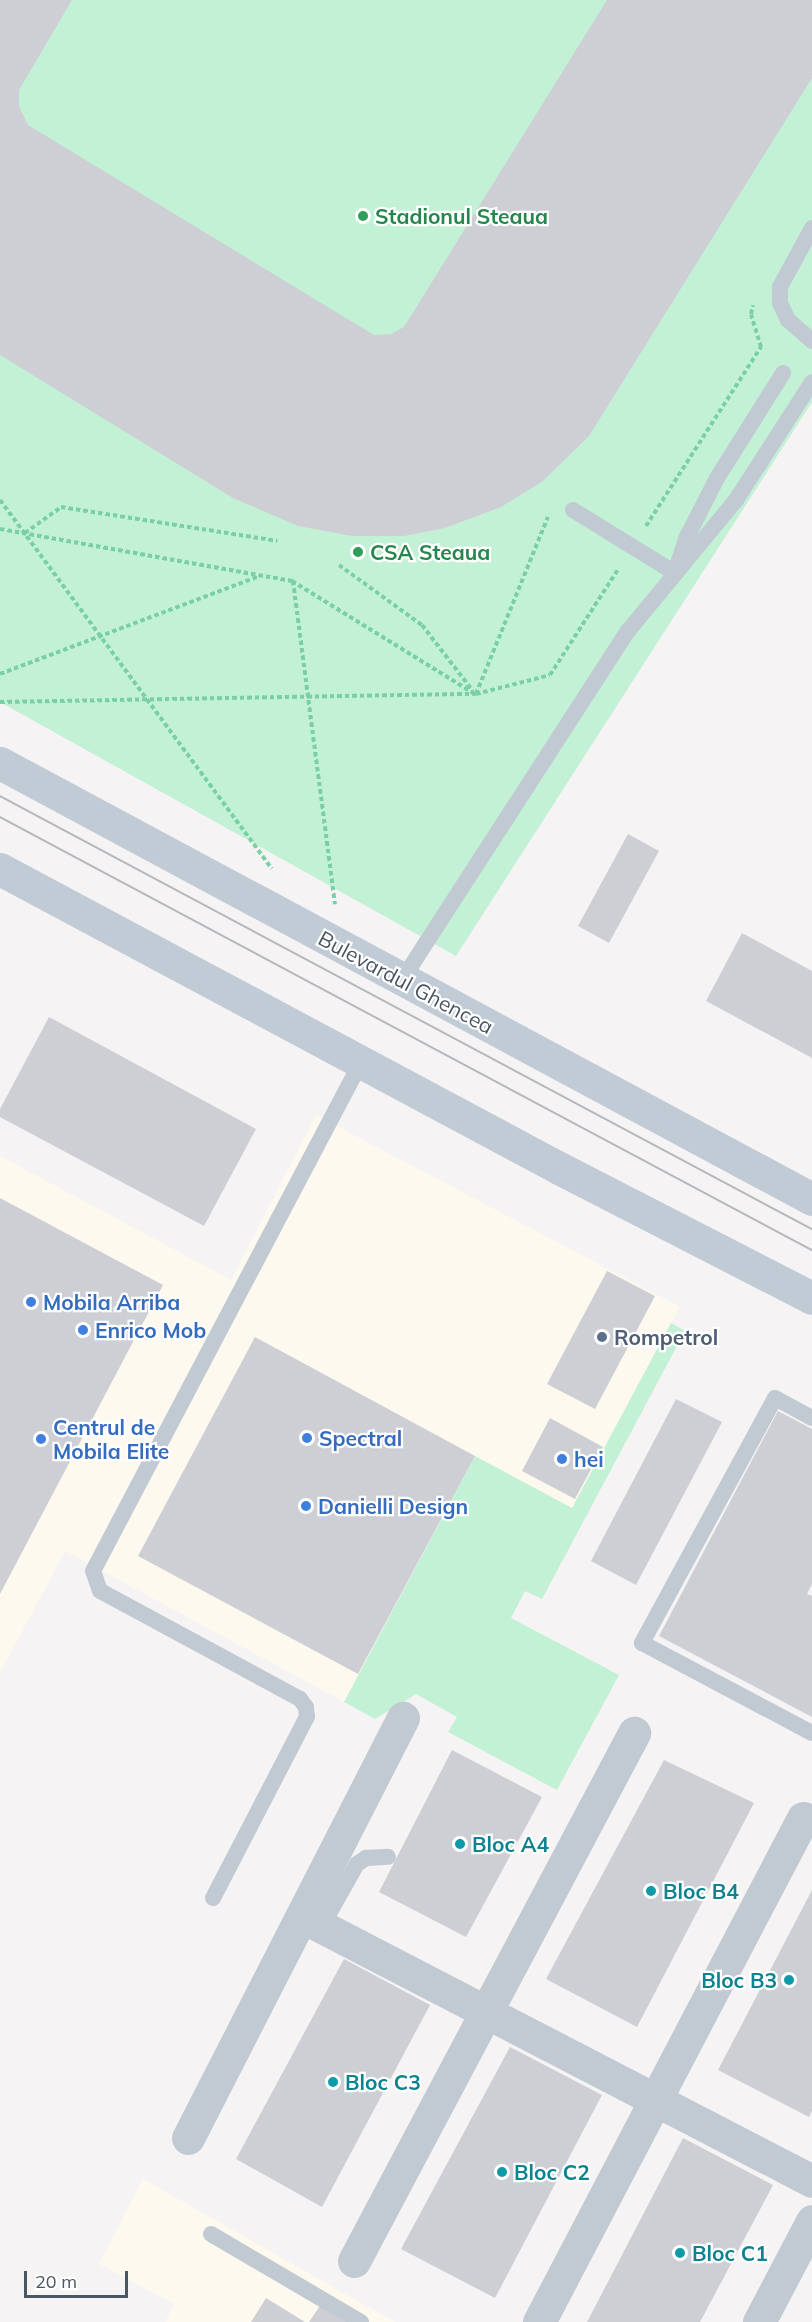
<!DOCTYPE html>
<style>
body{margin:0}
#map{position:relative;width:812px;height:2322px;overflow:hidden;background:#f5f3f3;font-family:Mulish,sans-serif}
div>[style]{position:absolute}
.commercial>*{inset:0;background:#fdf9ef}
.green>*{inset:0;background:#c3f1d5}
.building>*{inset:0;background:#cdcfd5}
.path>*{height:4px;margin-top:-2px;transform-origin:0;background:repeating-linear-gradient(90deg,#7ad0a6 0 4.5px,transparent 0 7.5px)}
.service>*{height:16px;margin:-8px;padding:0 8px;transform-origin:8px;border-radius:8px;background:#c1cad2}
.minor>*{height:33px;margin:-16.5px;padding:0 16.5px;transform-origin:16.5px;border-radius:16.5px;background:#c1cad2}
.secondary>*{height:33px;margin:-16.5px;padding:0 16.5px;transform-origin:16.5px;border-radius:16.5px;background:#c1cbd6}
.tram>*{height:1.5px;margin:-0.75px;padding:0 0.75px;transform-origin:0.75px;border-radius:0.75px;background:#b5b8bd}
.dots>*{width:16px;height:16px;translate:-50% -50%;box-sizing:border-box;border:3px solid #fff;border-radius:50%}
span{translate:-50% -50%;white-space:nowrap;text-align:center;line-height:1.15;-webkit-text-stroke:4.5px #fff;paint-order:stroke}
.leisure-label{font-size:21px;color:#27864d;font-weight:700}
.left{translate:0 -50%;text-align:left}
.street-label{font-size:21px;color:#4a5661}
.shop-label{font-size:21px;color:#366cbe;font-weight:700}
.service-label{font-size:21px;color:#4e5e75;font-weight:700}
.culture-label{font-size:21px;color:#0d838f;font-weight:700}
.right{translate:-100% -50%;text-align:right}
.scale{position:absolute;left:24px;top:2271px;width:104px;height:27px;box-sizing:border-box;border:3px solid #4a5661;border-top:0;padding-left:8px;font-size:18px;line-height:21px;white-space:nowrap;color:#4a5661;-webkit-text-stroke:4px #fff;paint-order:stroke}
</style>
<div id="map">
<div class="commercial">
<div style="clip-path:polygon(316px 1115px,680px 1307px,572px 1508px,475px 1456px,344px 1702px,65px 1551px,0 1673px,0 1156px,231px 1280px)"></div>
<div style="clip-path:polygon(143px 2179px,395px 2322px,165px 2322px,174px 2304px,99px 2264px)"></div>
</div>
<div class="green">
<div style="clip-path:polygon(0 0,812px 0,812px 402px,456px 956px,0 702px)"></div>
<div style="clip-path:polygon(671px 1323px,685px 1331px,542px 1599px,525px 1591px,511px 1618px,619px 1675px,557px 1790px,448px 1732px,457px 1717px,416px 1694px,375px 1719px,344px 1702px,475px 1456px,572px 1508px)"></div>
</div>
<div class="building">
<div style="clip-path:polygon(0 0,72px 0,19px 90px,19px 106px,28px 125px,374px 335px,391px 334px,404px 327px,607px 0,812px 0,812px 78px,589px 436px,543px 481px,501px 507px,445px 528px,404px 536px,352px 536px,298px 526px,233px 498px,0 355px)"></div>
<div style="clip-path:polygon(628px 834px,659px 851px,609px 943px,578px 926px)"></div>
<div style="clip-path:polygon(742px 933px,812px 971px,812px 1058px,706px 1001px)"></div>
<div style="clip-path:polygon(49px 1017px,256px 1129px,204px 1226px,0 1117px,0 1109px)"></div>
<div style="clip-path:polygon(0 1198px,163px 1285px,0 1594px)"></div>
<div style="clip-path:polygon(607px 1271px,655px 1296px,595px 1409px,547px 1384px)"></div>
<div style="clip-path:polygon(255px 1337px,475px 1456px,358px 1674px,138px 1556px)"></div>
<div style="clip-path:polygon(676px 1399px,722px 1422px,636px 1585px,591px 1561px)"></div>
<div style="clip-path:polygon(778px 1411px,812px 1429px,812px 1584px,807px 1594px,812px 1596px,812px 1717px,659px 1636px)"></div>
<div style="clip-path:polygon(550px 1418px,603px 1447px,575px 1499px,522px 1471px)"></div>
<div style="clip-path:polygon(452px 1750px,542px 1797px,466px 1937px,379px 1892px)"></div>
<div style="clip-path:polygon(664px 1760px,754px 1803px,637px 2027px,546px 1979px)"></div>
<div style="clip-path:polygon(812px 1890px,812px 2111px,809px 2117px,718px 2070px)"></div>
<div style="clip-path:polygon(344px 1959px,430px 2005px,322px 2207px,236px 2159px)"></div>
<div style="clip-path:polygon(510px 2047px,602px 2095px,495px 2298px,401px 2249px)"></div>
<div style="clip-path:polygon(683px 2138px,773px 2185px,700px 2322px,587px 2322px)"></div>
<div style="clip-path:polygon(266px 2298px,305px 2322px,251px 2322px)"></div>
<div style="clip-path:polygon(320px 2306px,346px 2322px,309px 2322px)"></div>
</div>
<div class="path">
<div style="left:0;top:500px;width:458px;rotate:53.6deg"></div>
<div style="left:646px;top:526px;width:213px;rotate:-57.3deg"></div>
<div style="left:761px;top:347px;width:34px;rotate:-107deg"></div>
<div style="left:751px;top:314px;width:9px;rotate:-77deg"></div>
<div style="left:0;top:529px;width:297px;rotate:10.1deg"></div>
<div style="left:292px;top:581px;width:215px;rotate:31.7deg"></div>
<div style="left:25px;top:533px;width:44px;rotate:-35.8deg"></div>
<div style="left:61px;top:507px;width:219px;rotate:8.9deg"></div>
<div style="left:339px;top:565px;width:102px;rotate:35.9deg"></div>
<div style="left:422px;top:625px;width:83px;rotate:52.3deg"></div>
<div style="left:293px;top:581px;width:326px;rotate:82.6deg"></div>
<div style="left:0;top:674px;width:278px;rotate:-20.7deg"></div>
<div style="left:476px;top:694px;width:191px;rotate:-67.9deg"></div>
<div style="left:0;top:702px;width:476px;rotate:-1deg"></div>
<div style="left:476px;top:694px;width:76px;rotate:-14.4deg"></div>
<div style="left:550px;top:675px;width:127px;rotate:-57.2deg"></div>
</div>
<div class="service">
<div style="left:812px;top:228px;width:67px;rotate:118.5deg"></div>
<div style="left:780px;top:287px;width:16px;rotate:90deg"></div>
<div style="left:780px;top:303px;width:19px;rotate:65deg"></div>
<div style="left:788px;top:320px;width:32px;rotate:41deg"></div>
<div style="left:573px;top:510px;width:120px;rotate:31.7deg"></div>
<div style="left:675px;top:573px;width:38px;rotate:-72deg"></div>
<div style="left:687px;top:537px;width:66px;rotate:-63deg"></div>
<div style="left:717px;top:478px;width:124px;rotate:-57.8deg"></div>
<div style="left:402px;top:980px;width:416px;rotate:-57.1deg"></div>
<div style="left:628px;top:631px;width:170px;rotate:-50.5deg"></div>
<div style="left:736px;top:500px;width:140px;rotate:-57.2deg"></div>
<div style="left:812px;top:1418px;width:42px;rotate:-151.6deg"></div>
<div style="left:775px;top:1398px;width:279px;rotate:118.5deg"></div>
<div style="left:642px;top:1643px;width:192px;rotate:27.9deg"></div>
<div style="left:213px;top:1898px;width:204px;rotate:-62.6deg"></div>
<div style="left:307px;top:1717px;width:10px;rotate:-96deg"></div>
<div style="left:306px;top:1707px;width:10px;rotate:-127deg"></div>
<div style="left:300px;top:1699px;width:227px;rotate:-151.6deg"></div>
<div style="left:100px;top:1591px;width:21px;rotate:-109deg"></div>
<div style="left:93px;top:1571px;width:575px;rotate:-62.23deg"></div>
<div style="left:322px;top:1926px;width:71px;rotate:-60.6deg"></div>
<div style="left:357px;top:1864px;width:11px;rotate:-34deg"></div>
<div style="left:366px;top:1858px;width:22px;rotate:-3deg"></div>
<div style="left:211px;top:2234px;width:174px;rotate:30.4deg"></div>
</div>
<div class="minor">
<div style="left:303px;top:1917px;width:573px;rotate:27.41deg"></div>
<div style="left:188px;top:2138px;width:472px;rotate:-62.9deg"></div>
<div style="left:354px;top:2261px;width:598px;rotate:-62.06deg"></div>
<div style="left:539px;top:2322px;width:569px;rotate:-62.35deg"></div>
<div style="left:759px;top:2322px;width:114px;rotate:-62.3deg"></div>
</div>
<div class="secondary">
<div style="left:0;top:763px;width:922px;rotate:28.23deg"></div>
<div style="left:0;top:869px;width:634px;rotate:28.14deg"></div>
<div style="left:559px;top:1168px;width:284px;rotate:27.2deg"></div>
</div>
<div class="tram">
<div style="left:0;top:796px;width:920px;rotate:28.07deg"></div>
<div style="left:0;top:817px;width:920px;rotate:28.07deg"></div>
</div>
<div class="dots">
<div style="left:363px;top:216px;background:#2e9e5b"></div>
<div style="left:358px;top:552px;background:#2e9e5b"></div>
<div style="left:31px;top:1302px;background:#3f7fe0"></div>
<div style="left:83px;top:1330px;background:#3f7fe0"></div>
<div style="left:602px;top:1337px;background:#5c6f8a"></div>
<div style="left:307px;top:1438px;background:#3f7fe0"></div>
<div style="left:41px;top:1439px;background:#3f7fe0"></div>
<div style="left:562px;top:1459px;background:#3f7fe0"></div>
<div style="left:306px;top:1506px;background:#3f7fe0"></div>
<div style="left:460px;top:1844px;background:#0f9aa8"></div>
<div style="left:651px;top:1891px;background:#0f9aa8"></div>
<div style="left:789px;top:1980px;background:#0f9aa8"></div>
<div style="left:333px;top:2082px;background:#0f9aa8"></div>
<div style="left:502px;top:2172px;background:#0f9aa8"></div>
<div style="left:680px;top:2253px;background:#0f9aa8"></div>
</div>
<div class="leisure-label">
<span class="left" style="left:375px;top:216px">Stadionul Steaua</span>
<span class="left" style="left:370px;top:552px">CSA Steaua</span>
</div>
<div class="street-label">
<span style="left:406px;top:982px;rotate:28deg">Bulevardul Ghencea</span>
</div>
<div class="shop-label">
<span class="left" style="left:43px;top:1302px">Mobila Arriba</span>
<span class="left" style="left:95px;top:1330px">Enrico Mob</span>
<span class="left" style="left:53px;top:1439px">Centrul de<br>Mobila Elite</span>
<span class="left" style="left:319px;top:1438px">Spectral</span>
<span class="left" style="left:574px;top:1459px">hei</span>
<span class="left" style="left:318px;top:1506px">Danielli Design</span>
</div>
<div class="service-label">
<span class="left" style="left:614px;top:1337px">Rompetrol</span>
</div>
<div class="culture-label">
<span class="left" style="left:472px;top:1844px">Bloc A4</span>
<span class="left" style="left:663px;top:1891px">Bloc B4</span>
<span class="right" style="left:777px;top:1980px">Bloc B3</span>
<span class="left" style="left:345px;top:2082px">Bloc C3</span>
<span class="left" style="left:514px;top:2172px">Bloc C2</span>
<span class="left" style="left:692px;top:2253px">Bloc C1</span>
</div>
<div class="scale">20 m</div>
</div>
